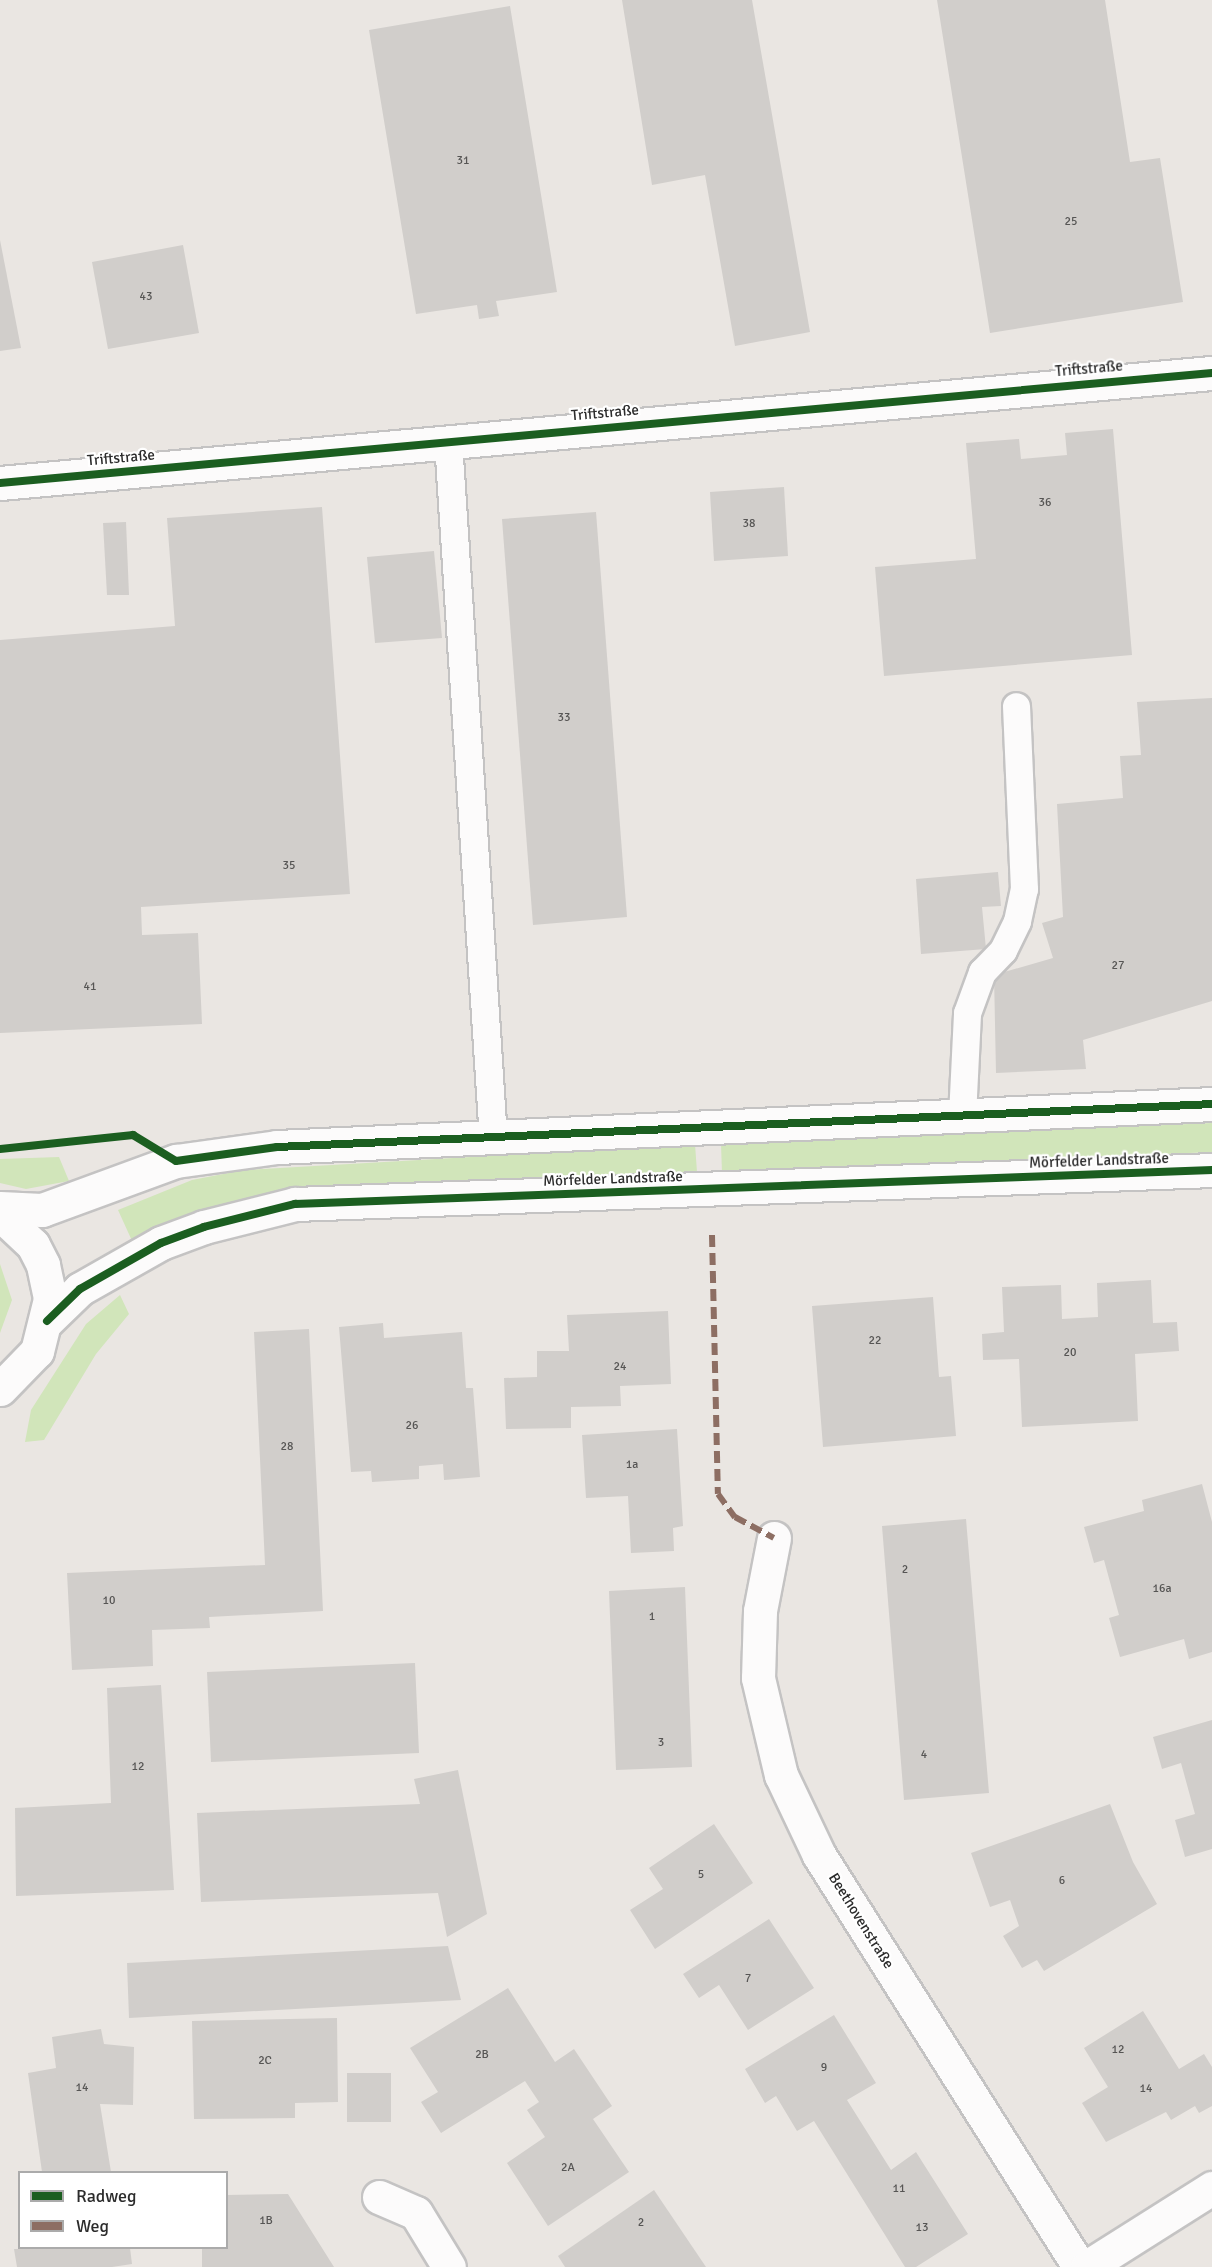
<!DOCTYPE html>
<meta charset="utf-8">
<style>
body{margin:0}
#map{position:relative;width:1212px;height:2267px;overflow:hidden;background:#eae6e2;font-family:Signika,sans-serif}
div>[style]{position:absolute}
.green>*{inset:0;background:#d1e5ba}
.building>*{inset:0;background:#d1cecb}
.roads{filter:drop-shadow(2px 0 #c4c3c3) drop-shadow(-2px 0 #c4c3c3) drop-shadow(0 2px #c4c3c3) drop-shadow(0 -2px #c4c3c3)}
.service>*{height:27px;margin:-13.5px;padding:0 13.5px;transform-origin:13.5px;border-radius:13.5px;background:#fcfbfb}
.minor>*{height:33px;margin:-16.5px;padding:0 16.5px;transform-origin:16.5px;border-radius:16.5px;background:#fcfbfb}
.secondary>*{height:33px;margin:-16.5px;padding:0 16.5px;transform-origin:16.5px;border-radius:16.5px;background:#fcfbfb}
.quiet>*{height:6px;margin-top:-3px;transform-origin:0;background:repeating-linear-gradient(90deg,#8d6e63 0 12px,transparent 0 18px)}
.cycleway>*{height:8px;margin:-4px;padding:0 4px;transform-origin:4px;border-radius:4px;background:#1b5e20}
span{translate:-50% -50%;white-space:nowrap;text-align:center;line-height:1.15;-webkit-text-stroke:4.5px #fff;paint-order:stroke}
.number-label{font-size:12px;color:#565554}
.number-label span{-webkit-text-stroke-width:0}
.street-label{font-size:15px;color:#2c2c2c}
.legend{position:absolute;left:18px;top:2171px;width:210px;height:78px;box-sizing:border-box;background:#fff;border:2px solid #ababab;margin:0;padding:8px 10px;list-style:none;font-size:18px;color:#2c2c2c}
.legend li{display:flex;align-items:center;gap:12px;height:30px}
.legend b{width:30px;border:2px solid #ababab}
</style>
<div id="map">
<div class="green">
<div style="clip-path:polygon(1212px 1123px,1212px 1152px,722px 1173px,721px 1144px)"></div>
<div style="clip-path:polygon(695px 1144px,697px 1172px,279px 1191px,133px 1243px,118px 1210px,192px 1180px,244px 1170px)"></div>
<div style="clip-path:polygon(59px 1157px,69px 1181px,26px 1189px,0 1183px,0 1159px)"></div>
<div style="clip-path:polygon(0 1264px,12px 1300px,0 1333px)"></div>
<div style="clip-path:polygon(120px 1295px,129px 1314px,96px 1354px,44px 1440px,25px 1442px,31px 1410px,86px 1324px)"></div>
</div>
<div class="building">
<div style="clip-path:polygon(622px 0,752px 0,810px 332px,735px 346px,705px 175px,652px 185px)"></div>
<div style="clip-path:polygon(937px 0,1105px 0,1130px 162px,1160px 158px,1183px 302px,990px 333px)"></div>
<div style="clip-path:polygon(510px 6px,557px 292px,496px 301px,499px 316px,479px 319px,477px 305px,416px 314px,369px 30px)"></div>
<div style="clip-path:polygon(0 240px,21px 348px,0 351px)"></div>
<div style="clip-path:polygon(183px 245px,199px 333px,108px 349px,92px 262px)"></div>
<div style="clip-path:polygon(1113px 429px,1132px 655px,884px 676px,875px 567px,976px 559px,966px 443px,1019px 439px,1021px 459px,1067px 455px,1065px 433px)"></div>
<div style="clip-path:polygon(784px 487px,788px 556px,714px 561px,710px 492px)"></div>
<div style="clip-path:polygon(322px 507px,350px 894px,141px 907px,142px 935px,198px 933px,202px 1024px,0 1033px,0 640px,175px 626px,167px 518px)"></div>
<div style="clip-path:polygon(596px 512px,627px 917px,533px 925px,502px 519px)"></div>
<div style="clip-path:polygon(126px 522px,129px 595px,107px 595px,103px 523px)"></div>
<div style="clip-path:polygon(434px 551px,442px 638px,375px 643px,367px 557px)"></div>
<div style="clip-path:polygon(1212px 698px,1212px 1001px,1083px 1040px,1086px 1069px,996px 1073px,994px 975px,1053px 958px,1042px 923px,1063px 917px,1057px 804px,1123px 798px,1120px 756px,1141px 755px,1137px 702px)"></div>
<div style="clip-path:polygon(998px 872px,1001px 906px,982px 907px,986px 949px,921px 954px,916px 879px)"></div>
<div style="clip-path:polygon(1151px 1280px,1153px 1323px,1177px 1322px,1179px 1351px,1135px 1354px,1138px 1421px,1022px 1427px,1019px 1359px,983px 1360px,982px 1334px,1004px 1332px,1002px 1287px,1061px 1285px,1062px 1319px,1098px 1317px,1097px 1283px)"></div>
<div style="clip-path:polygon(933px 1297px,939px 1377px,951px 1376px,956px 1436px,823px 1447px,812px 1306px)"></div>
<div style="clip-path:polygon(668px 1311px,671px 1384px,620px 1386px,621px 1406px,571px 1407px,571px 1428px,506px 1429px,504px 1378px,537px 1377px,537px 1351px,569px 1351px,567px 1315px)"></div>
<div style="clip-path:polygon(383px 1323px,384px 1338px,462px 1332px,466px 1388px,473px 1388px,480px 1477px,444px 1480px,443px 1464px,419px 1466px,419px 1479px,372px 1482px,371px 1471px,351px 1472px,339px 1327px)"></div>
<div style="clip-path:polygon(309px 1329px,323px 1611px,209px 1617px,210px 1628px,152px 1630px,153px 1666px,72px 1670px,67px 1573px,265px 1565px,254px 1332px)"></div>
<div style="clip-path:polygon(677px 1429px,683px 1526px,673px 1528px,674px 1551px,631px 1553px,628px 1496px,586px 1498px,582px 1435px)"></div>
<div style="clip-path:polygon(1202px 1484px,1212px 1522px,1212px 1652px,1189px 1659px,1184px 1639px,1120px 1657px,1109px 1618px,1119px 1615px,1104px 1560px,1094px 1563px,1084px 1527px,1144px 1511px,1142px 1500px)"></div>
<div style="clip-path:polygon(966px 1519px,989px 1793px,904px 1800px,882px 1526px)"></div>
<div style="clip-path:polygon(685px 1587px,692px 1767px,616px 1770px,609px 1591px)"></div>
<div style="clip-path:polygon(415px 1663px,419px 1753px,211px 1762px,207px 1672px)"></div>
<div style="clip-path:polygon(161px 1685px,174px 1890px,16px 1896px,15px 1808px,111px 1803px,107px 1688px)"></div>
<div style="clip-path:polygon(1212px 1720px,1212px 1849px,1185px 1857px,1175px 1820px,1195px 1814px,1181px 1763px,1162px 1769px,1153px 1737px)"></div>
<div style="clip-path:polygon(458px 1770px,487px 1914px,447px 1937px,438px 1893px,201px 1902px,197px 1813px,420px 1804px,414px 1779px)"></div>
<div style="clip-path:polygon(1110px 1804px,1133px 1862px,1157px 1904px,1044px 1971px,1037px 1960px,1022px 1968px,1003px 1936px,1019px 1926px,1010px 1900px,990px 1907px,971px 1853px)"></div>
<div style="clip-path:polygon(714px 1824px,753px 1883px,655px 1949px,630px 1910px,663px 1889px,649px 1868px)"></div>
<div style="clip-path:polygon(769px 1919px,814px 1988px,748px 2030px,719px 1985px,699px 1998px,683px 1974px)"></div>
<div style="clip-path:polygon(448px 1946px,461px 2000px,129px 2018px,127px 1963px)"></div>
<div style="clip-path:polygon(508px 1988px,555px 2062px,574px 2049px,612px 2106px,593px 2119px,629px 2172px,548px 2226px,507px 2163px,545px 2137px,527px 2110px,539px 2102px,525px 2081px,441px 2133px,421px 2102px,438px 2092px,410px 2048px)"></div>
<div style="clip-path:polygon(1143px 2011px,1179px 2069px,1204px 2054px,1212px 2067px,1212px 2106px,1199px 2113px,1195px 2106px,1171px 2120px,1166px 2112px,1106px 2142px,1082px 2103px,1108px 2087px,1084px 2048px)"></div>
<div style="clip-path:polygon(834px 2015px,876px 2083px,847px 2100px,891px 2170px,916px 2152px,968px 2234px,916px 2267px,905px 2267px,814px 2121px,797px 2131px,776px 2096px,765px 2103px,745px 2069px)"></div>
<div style="clip-path:polygon(337px 2018px,338px 2102px,295px 2103px,295px 2118px,194px 2119px,192px 2021px)"></div>
<div style="clip-path:polygon(101px 2029px,104px 2044px,134px 2047px,133px 2105px,100px 2104px,111px 2172px,42px 2172px,28px 2073px,56px 2068px,52px 2037px)"></div>
<div style="clip-path:polygon(347px 2073px,391px 2073px,391px 2122px,347px 2122px)"></div>
<div style="clip-path:polygon(654px 2190px,706px 2267px,565px 2267px,558px 2256px)"></div>
<div style="clip-path:polygon(288px 2194px,334px 2267px,202px 2267px,202px 2248px,226px 2248px,226px 2195px)"></div>
<div style="clip-path:polygon(130px 2248px,132px 2264px,112px 2267px,17px 2267px,14px 2249px)"></div>
</div>
<div class="roads">
<div class="service">
<div style="left:448px;top:441px;width:699px;rotate:86.31deg"></div>
<div style="left:962px;top:1116px;width:103px;rotate:-87.2deg"></div>
<div style="left:967px;top:1013px;width:44px;rotate:-69.9deg"></div>
<div style="left:982px;top:972px;width:30px;rotate:-46deg"></div>
<div style="left:1003px;top:950px;width:32px;rotate:-64deg"></div>
<div style="left:1017px;top:921px;width:33px;rotate:-78deg"></div>
<div style="left:1024px;top:889px;width:183px;rotate:-92.5deg"></div>
</div>
<div class="minor">
<div style="left:0;top:483px;width:1217px;rotate:-5.19deg"></div>
<div style="left:774px;top:1538px;width:74px;rotate:100.9deg"></div>
<div style="left:760px;top:1611px;width:67px;rotate:91.7deg"></div>
<div style="left:758px;top:1678px;width:100px;rotate:76.7deg"></div>
<div style="left:781px;top:1775px;width:89px;rotate:64.6deg"></div>
<div style="left:819px;top:1855px;width:487px;rotate:57.7deg"></div>
<div style="left:379px;top:2197px;width:40px;rotate:23.4deg"></div>
<div style="left:416px;top:2213px;width:63px;rotate:58.6deg"></div>
<div style="left:1087px;top:2267px;width:148px;rotate:-32.3deg"></div>
</div>
<div class="secondary">
<div style="left:0;top:1208px;width:42px;rotate:2.7deg"></div>
<div style="left:42px;top:1210px;width:143px;rotate:-20.1deg"></div>
<div style="left:176px;top:1161px;width:102px;rotate:-7.9deg"></div>
<div style="left:277px;top:1147px;width:936px;rotate:-2.63deg"></div>
<div style="left:0;top:1214px;width:45px;rotate:43.2deg"></div>
<div style="left:33px;top:1245px;width:22px;rotate:63deg"></div>
<div style="left:43px;top:1265px;width:35px;rotate:78deg"></div>
<div style="left:50px;top:1299px;width:54px;rotate:104deg"></div>
<div style="left:37px;top:1351px;width:53px;rotate:134.2deg"></div>
<div style="left:47px;top:1321px;width:46px;rotate:-44.1deg"></div>
<div style="left:80px;top:1289px;width:93px;rotate:-29.6deg"></div>
<div style="left:161px;top:1243px;width:46px;rotate:-20.4deg"></div>
<div style="left:204px;top:1227px;width:94px;rotate:-14.2deg"></div>
<div style="left:295px;top:1204px;width:918px;rotate:-2.12deg"></div>
</div>
</div>
<div class="quiet">
<div style="left:712px;top:1235px;width:259px;rotate:88.7deg"></div>
<div style="left:718px;top:1494px;width:29px;rotate:54deg"></div>
<div style="left:735px;top:1517px;width:44px;rotate:28.3deg"></div>
</div>
<div class="cycleway">
<div style="left:0;top:483px;width:1217px;rotate:-5.19deg"></div>
<div style="left:0;top:1149px;width:134px;rotate:-6deg"></div>
<div style="left:133px;top:1135px;width:50px;rotate:31.2deg"></div>
<div style="left:176px;top:1161px;width:102px;rotate:-7.9deg"></div>
<div style="left:277px;top:1147px;width:936px;rotate:-2.63deg"></div>
<div style="left:47px;top:1321px;width:46px;rotate:-44.1deg"></div>
<div style="left:80px;top:1289px;width:93px;rotate:-29.6deg"></div>
<div style="left:161px;top:1243px;width:46px;rotate:-20.4deg"></div>
<div style="left:204px;top:1227px;width:94px;rotate:-14.2deg"></div>
<div style="left:295px;top:1204px;width:918px;rotate:-2.12deg"></div>
</div>
<div class="number-label">
<span style="left:463px;top:161px">31</span>
<span style="left:1071px;top:222px">25</span>
<span style="left:146px;top:297px">43</span>
<span style="left:1045px;top:503px">36</span>
<span style="left:749px;top:524px">38</span>
<span style="left:564px;top:718px">33</span>
<span style="left:289px;top:866px">35</span>
<span style="left:1118px;top:966px">27</span>
<span style="left:90px;top:987px">41</span>
<span style="left:875px;top:1341px">22</span>
<span style="left:1070px;top:1353px">20</span>
<span style="left:620px;top:1367px">24</span>
<span style="left:412px;top:1426px">26</span>
<span style="left:287px;top:1447px">28</span>
<span style="left:632px;top:1465px">1a</span>
<span style="left:905px;top:1570px">2</span>
<span style="left:1162px;top:1589px">16a</span>
<span style="left:109px;top:1601px">10</span>
<span style="left:652px;top:1617px">1</span>
<span style="left:661px;top:1743px">3</span>
<span style="left:924px;top:1755px">4</span>
<span style="left:138px;top:1767px">12</span>
<span style="left:701px;top:1875px">5</span>
<span style="left:1062px;top:1881px">6</span>
<span style="left:748px;top:1979px">7</span>
<span style="left:1118px;top:2050px">12</span>
<span style="left:482px;top:2055px">2B</span>
<span style="left:265px;top:2061px">2C</span>
<span style="left:824px;top:2068px">9</span>
<span style="left:82px;top:2088px">14</span>
<span style="left:1146px;top:2089px">14</span>
<span style="left:568px;top:2168px">2A</span>
<span style="left:899px;top:2189px">11</span>
<span style="left:266px;top:2221px">1B</span>
<span style="left:641px;top:2223px">2</span>
<span style="left:922px;top:2228px">13</span>
</div>
<div class="street-label">
<span style="left:1089px;top:369px;rotate:-5deg">Triftstraße</span>
<span style="left:605px;top:413px;rotate:-5deg">Triftstraße</span>
<span style="left:121px;top:458px;rotate:-5deg">Triftstraße</span>
<span style="left:1099px;top:1161px;rotate:-2deg">Mörfelder Landstraße</span>
<span style="left:613px;top:1179px;rotate:-2deg">Mörfelder Landstraße</span>
<span style="left:861px;top:1921px;rotate:58deg">Beethovenstraße</span>
</div>
<ul class="legend">
<li><b style="height:8px;background:#1b5e20"></b>Radweg</li>
<li><b style="height:8px;background:#8d6e63"></b>Weg</li>
</ul>
</div>
